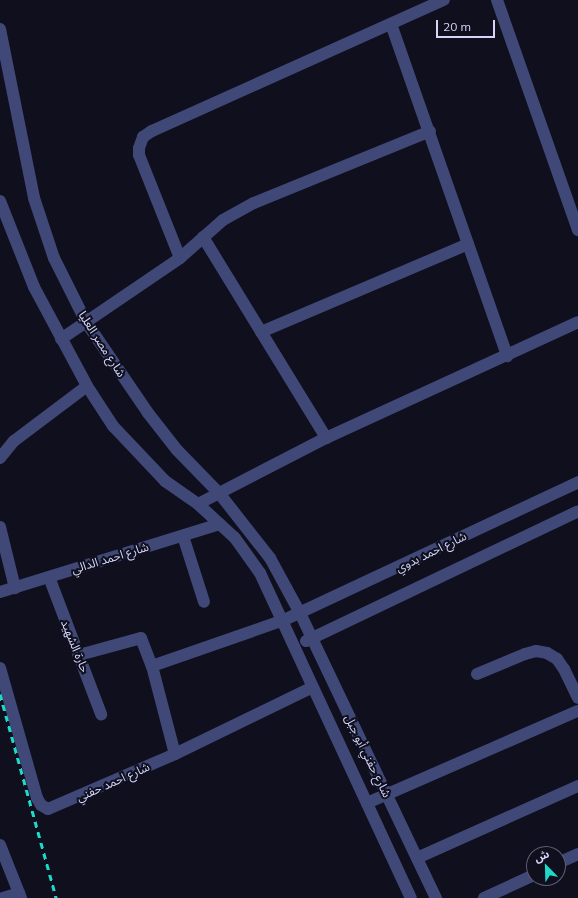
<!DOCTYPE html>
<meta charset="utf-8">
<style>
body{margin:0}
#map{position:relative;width:578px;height:898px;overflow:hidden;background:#0f0f1e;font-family:Mulish,"Noto Sans Arabic",sans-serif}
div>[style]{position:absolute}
.minor>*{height:12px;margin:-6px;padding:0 6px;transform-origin:6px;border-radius:6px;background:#404877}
.rail>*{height:3px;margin-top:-1.5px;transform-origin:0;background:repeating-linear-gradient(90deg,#1edacb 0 6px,transparent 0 11px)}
span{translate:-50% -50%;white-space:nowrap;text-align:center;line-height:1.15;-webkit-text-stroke:4px #0f0f1e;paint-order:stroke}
.street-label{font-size:12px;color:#d3d5f9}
.north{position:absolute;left:526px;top:846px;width:40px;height:40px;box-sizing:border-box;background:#0f0f1e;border:1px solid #5d5e76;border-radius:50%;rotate:337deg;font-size:11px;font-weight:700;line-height:16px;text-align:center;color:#d3d5f9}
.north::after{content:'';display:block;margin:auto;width:14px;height:18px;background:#1edacb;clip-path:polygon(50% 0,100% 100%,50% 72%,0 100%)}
.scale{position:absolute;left:436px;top:20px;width:59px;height:18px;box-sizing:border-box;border:2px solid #d3d5f9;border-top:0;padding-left:5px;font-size:12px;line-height:14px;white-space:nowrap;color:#d3d5f9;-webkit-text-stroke:3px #0f0f1e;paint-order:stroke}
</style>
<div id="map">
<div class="minor">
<div style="left:497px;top:0;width:244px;rotate:70.6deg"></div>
<div style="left:391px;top:24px;width:352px;rotate:70.7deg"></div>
<div style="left:0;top:29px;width:172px;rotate:78.6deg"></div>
<div style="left:34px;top:198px;width:63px;rotate:71.6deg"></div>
<div style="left:54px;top:258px;width:72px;rotate:63.4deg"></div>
<div style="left:86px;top:322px;width:110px;rotate:55.7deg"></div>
<div style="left:148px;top:413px;width:47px;rotate:51.9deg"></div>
<div style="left:177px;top:450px;width:60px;rotate:45.7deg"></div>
<div style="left:219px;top:493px;width:83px;rotate:51.9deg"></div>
<div style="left:270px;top:558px;width:63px;rotate:61.4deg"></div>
<div style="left:300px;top:613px;width:316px;rotate:64.5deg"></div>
<div style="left:0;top:201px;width:92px;rotate:68.4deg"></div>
<div style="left:34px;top:287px;width:112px;rotate:61.8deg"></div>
<div style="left:87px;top:386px;width:48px;rotate:57deg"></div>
<div style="left:113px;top:426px;width:76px;rotate:46.6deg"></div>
<div style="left:165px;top:481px;width:40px;rotate:34.9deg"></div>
<div style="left:198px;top:504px;width:50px;rotate:42.6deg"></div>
<div style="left:235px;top:538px;width:43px;rotate:54.5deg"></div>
<div style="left:260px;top:573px;width:358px;rotate:65.1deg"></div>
<div style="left:203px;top:237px;width:236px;rotate:58.5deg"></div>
<div style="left:180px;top:258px;width:111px;rotate:-111.7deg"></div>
<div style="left:139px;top:155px;width:7px;rotate:-90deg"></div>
<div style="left:139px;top:148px;width:12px;rotate:-70deg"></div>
<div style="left:143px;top:137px;width:11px;rotate:-34deg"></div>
<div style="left:152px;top:131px;width:320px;rotate:-24.2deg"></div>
<div style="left:261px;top:332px;width:225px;rotate:-23deg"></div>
<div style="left:61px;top:339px;width:144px;rotate:-34.2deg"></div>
<div style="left:180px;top:258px;width:57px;rotate:-41.5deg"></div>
<div style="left:223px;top:220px;width:35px;rotate:-29deg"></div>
<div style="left:254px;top:203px;width:190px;rotate:-22.2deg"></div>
<div style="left:0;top:458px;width:22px;rotate:-51deg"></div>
<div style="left:14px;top:441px;width:91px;rotate:-37deg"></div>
<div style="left:198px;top:504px;width:144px;rotate:-27.3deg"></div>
<div style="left:326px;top:438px;width:277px;rotate:-24.7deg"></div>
<div style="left:0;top:527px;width:63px;rotate:76.2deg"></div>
<div style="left:183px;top:536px;width:69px;rotate:72.3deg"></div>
<div style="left:49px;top:577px;width:147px;rotate:69.2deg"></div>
<div style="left:0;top:592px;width:230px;rotate:-17.2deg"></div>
<div style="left:306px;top:641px;width:301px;rotate:-25.5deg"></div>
<div style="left:79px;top:655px;width:64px;rotate:-15.3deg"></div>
<div style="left:141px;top:638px;width:30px;rotate:69deg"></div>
<div style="left:152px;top:666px;width:91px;rotate:75.4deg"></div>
<div style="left:152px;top:666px;width:140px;rotate:-19.2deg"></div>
<div style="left:284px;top:620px;width:325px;rotate:-25.1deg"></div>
<div style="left:0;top:668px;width:135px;rotate:74.1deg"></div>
<div style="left:37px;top:798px;width:8px;rotate:60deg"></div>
<div style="left:41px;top:805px;width:8px;rotate:30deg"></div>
<div style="left:48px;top:809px;width:138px;rotate:-23.4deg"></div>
<div style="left:175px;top:754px;width:153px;rotate:-25.9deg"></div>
<div style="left:477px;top:674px;width:52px;rotate:-22.6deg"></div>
<div style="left:525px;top:654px;width:11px;rotate:-15deg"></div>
<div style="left:536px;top:651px;width:11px;rotate:10deg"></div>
<div style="left:547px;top:653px;width:12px;rotate:31deg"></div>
<div style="left:557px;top:659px;width:12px;rotate:55deg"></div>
<div style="left:564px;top:669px;width:32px;rotate:64deg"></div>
<div style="left:367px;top:803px;width:230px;rotate:-23.6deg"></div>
<div style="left:0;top:845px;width:57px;rotate:68.4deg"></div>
<div style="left:417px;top:858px;width:176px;rotate:-24.1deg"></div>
<div style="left:558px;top:863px;width:22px;rotate:-24deg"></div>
<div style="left:3px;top:898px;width:17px;rotate:-17deg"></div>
<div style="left:484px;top:898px;width:55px;rotate:-24.7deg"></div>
</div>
<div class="rail">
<div style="left:0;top:694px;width:212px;rotate:74.6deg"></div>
</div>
<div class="street-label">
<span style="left:102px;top:344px;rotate:57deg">شارع مصر العليا</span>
<span style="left:431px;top:552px;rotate:-26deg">شارع احمد بدوي</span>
<span style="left:110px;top:558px;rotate:-17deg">شارع احمد الدالي</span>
<span style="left:75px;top:646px;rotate:68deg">حارة الشهيد</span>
<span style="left:368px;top:756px;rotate:64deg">شارع حفني أبو جبل</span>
<span style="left:113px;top:782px;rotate:-24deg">شارع احمد حفني</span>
</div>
<div class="north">ش</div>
<div class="scale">20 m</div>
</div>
